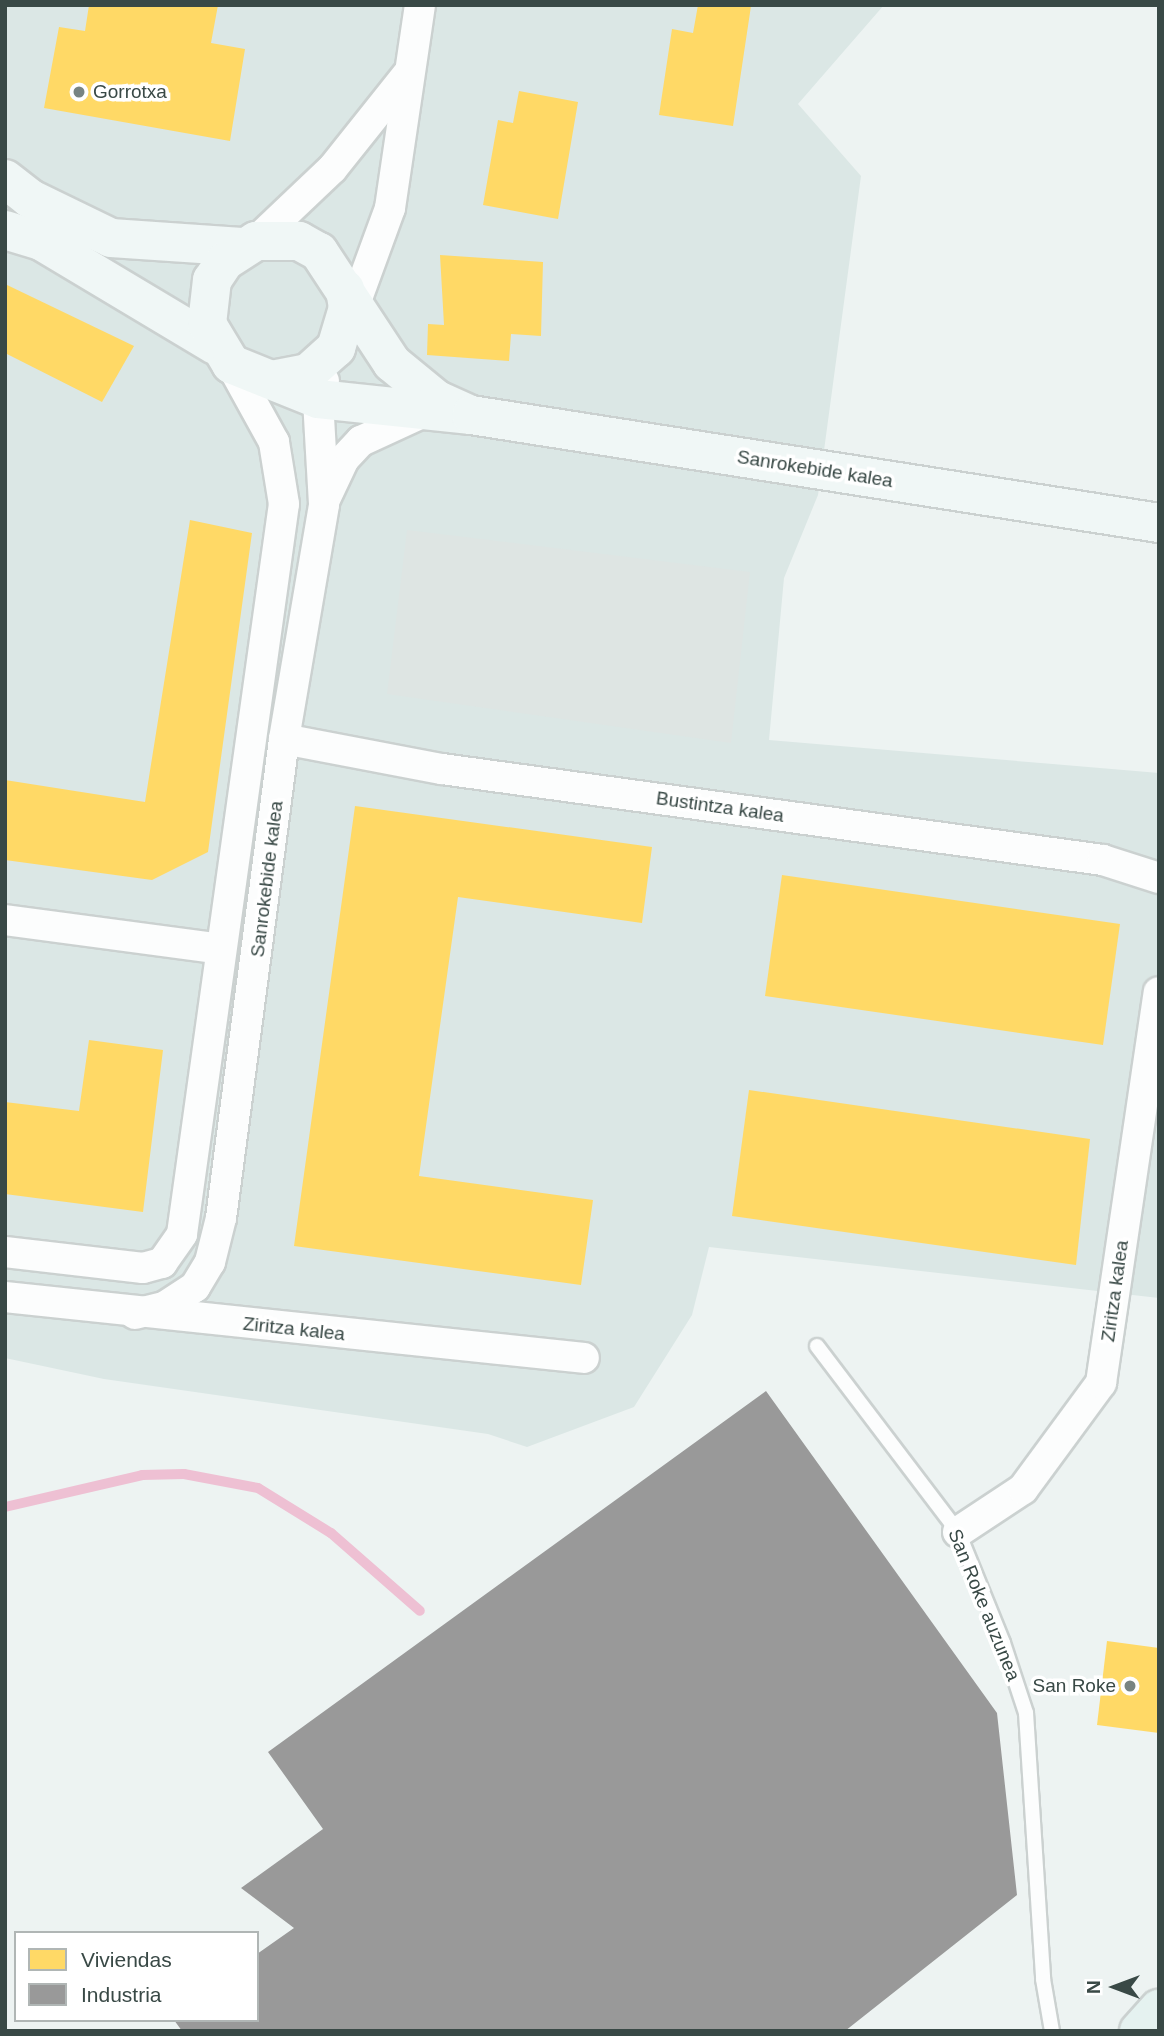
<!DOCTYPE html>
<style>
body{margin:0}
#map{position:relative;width:1164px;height:2036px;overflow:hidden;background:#edf3f2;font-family:Helvetica,sans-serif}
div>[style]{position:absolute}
.residential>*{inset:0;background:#dbe7e5}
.parking>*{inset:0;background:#dee5e3}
.homes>*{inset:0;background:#ffd966}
.industry>*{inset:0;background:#999}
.stream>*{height:10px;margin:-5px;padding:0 5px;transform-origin:5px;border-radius:5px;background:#eec0d3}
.roads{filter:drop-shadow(2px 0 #cbd1d0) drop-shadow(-2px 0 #cbd1d0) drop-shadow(0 2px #cbd1d0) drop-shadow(0 -2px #cbd1d0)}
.lane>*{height:14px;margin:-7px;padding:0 7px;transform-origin:7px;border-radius:7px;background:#fcfdfd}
.street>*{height:30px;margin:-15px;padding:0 15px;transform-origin:15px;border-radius:15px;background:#fcfdfd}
.secondary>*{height:38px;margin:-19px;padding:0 19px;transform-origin:19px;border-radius:19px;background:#f0f7f6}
.primary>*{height:38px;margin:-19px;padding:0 19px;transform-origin:19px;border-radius:19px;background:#e5f2f0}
.dots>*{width:19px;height:19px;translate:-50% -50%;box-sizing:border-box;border:4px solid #fff;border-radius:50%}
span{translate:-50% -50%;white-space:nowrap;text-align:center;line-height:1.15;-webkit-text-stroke:7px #fff;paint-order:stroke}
.poi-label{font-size:19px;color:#394946}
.left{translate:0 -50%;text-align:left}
.right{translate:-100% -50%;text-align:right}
.street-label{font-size:19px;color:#394946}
.frame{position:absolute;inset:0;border:7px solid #394946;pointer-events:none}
.legend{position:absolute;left:14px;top:1931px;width:245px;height:91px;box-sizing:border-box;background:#fff;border:2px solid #b0b6b5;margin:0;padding:9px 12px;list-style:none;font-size:21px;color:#394946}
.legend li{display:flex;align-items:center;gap:14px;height:35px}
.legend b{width:35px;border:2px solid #b0b6b5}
.north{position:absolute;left:1080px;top:1952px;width:70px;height:70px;-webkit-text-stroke:5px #fff;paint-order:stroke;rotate:270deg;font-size:19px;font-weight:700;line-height:28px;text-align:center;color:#394946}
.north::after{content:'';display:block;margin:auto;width:24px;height:32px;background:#394946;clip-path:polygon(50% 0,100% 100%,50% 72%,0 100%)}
</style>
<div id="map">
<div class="residential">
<div style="clip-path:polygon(5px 5px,884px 5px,798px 104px,861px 176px,818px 495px,784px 578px,769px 740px,1159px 773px,1159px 1298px,709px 1247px,692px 1315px,634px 1407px,527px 1447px,488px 1434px,104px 1379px,5px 1358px)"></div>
</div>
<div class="parking">
<div style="clip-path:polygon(407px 530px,750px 572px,731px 743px,387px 694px)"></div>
</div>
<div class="homes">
<div style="clip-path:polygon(89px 5px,218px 5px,211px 43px,245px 49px,230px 141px,44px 108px,59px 27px,85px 31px)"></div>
<div style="clip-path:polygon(698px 5px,751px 6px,733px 126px,659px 115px,672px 29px,693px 33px)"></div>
<div style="clip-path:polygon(519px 91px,578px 102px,558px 219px,483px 205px,498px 120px,513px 123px)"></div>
<div style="clip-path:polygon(440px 255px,543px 262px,541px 336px,511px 334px,509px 361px,427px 355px,428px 324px,444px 325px)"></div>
<div style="clip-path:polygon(5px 284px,134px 346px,102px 402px,5px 353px)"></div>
<div style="clip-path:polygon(190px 520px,252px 533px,208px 852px,152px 880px,5px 860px,5px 780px,145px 802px)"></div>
<div style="clip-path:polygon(355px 806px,652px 847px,642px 923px,458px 897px,419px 1176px,593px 1200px,581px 1285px,294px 1246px)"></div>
<div style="clip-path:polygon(782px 875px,1120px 924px,1103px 1045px,765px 996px)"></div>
<div style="clip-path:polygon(89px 1040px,163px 1050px,143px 1212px,5px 1194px,5px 1102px,79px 1111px)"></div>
<div style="clip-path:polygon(749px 1090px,1090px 1139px,1076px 1265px,732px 1216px)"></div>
<div style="clip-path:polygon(1107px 1641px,1159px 1648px,1159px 1733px,1097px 1725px)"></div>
</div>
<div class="industry">
<div style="clip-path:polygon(766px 1391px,997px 1713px,1017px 1895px,845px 2031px,182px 2031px,174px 2020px,257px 2020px,257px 1954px,294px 1928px,241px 1888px,323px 1829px,268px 1752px)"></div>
</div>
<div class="stream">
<div style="left:5px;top:1507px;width:141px;rotate:-13.1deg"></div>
<div style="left:142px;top:1475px;width:42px;rotate:-1.4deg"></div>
<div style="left:184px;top:1474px;width:75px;rotate:10.7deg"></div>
<div style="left:258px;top:1488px;width:86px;rotate:31.7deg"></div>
<div style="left:331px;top:1533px;width:118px;rotate:41.2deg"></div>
</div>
<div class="roads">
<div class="lane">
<div style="left:817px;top:1346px;width:233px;rotate:52.8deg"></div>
<div style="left:958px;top:1532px;width:120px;rotate:67.9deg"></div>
<div style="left:1003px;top:1643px;width:74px;rotate:71.8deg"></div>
<div style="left:1026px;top:1713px;width:267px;rotate:86.3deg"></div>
<div style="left:1043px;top:1979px;width:53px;rotate:80.2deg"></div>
</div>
<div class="street">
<div style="left:256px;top:241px;width:105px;rotate:-43.5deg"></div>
<div style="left:332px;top:169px;width:120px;rotate:-51.4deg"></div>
<div style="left:348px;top:323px;width:122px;rotate:-69.9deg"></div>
<div style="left:390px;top:208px;width:205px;rotate:-81.6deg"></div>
<div style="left:326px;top:497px;width:42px;rotate:-64.7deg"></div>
<div style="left:344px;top:459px;width:25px;rotate:-47deg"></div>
<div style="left:361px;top:441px;width:65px;rotate:-24.6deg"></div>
<div style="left:284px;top:739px;width:161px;rotate:10.8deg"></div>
<div style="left:442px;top:769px;width:667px;rotate:7.84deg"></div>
<div style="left:1103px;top:860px;width:59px;rotate:17.8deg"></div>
<div style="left:5px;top:920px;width:205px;rotate:7.6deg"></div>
<div style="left:5px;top:1252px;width:139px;rotate:6.6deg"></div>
<div style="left:143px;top:1268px;width:20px;rotate:-15deg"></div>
<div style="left:162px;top:1263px;width:35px;rotate:-55deg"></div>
<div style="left:182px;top:1234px;width:737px;rotate:-82.05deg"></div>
<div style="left:284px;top:504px;width:63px;rotate:-99.2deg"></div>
<div style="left:274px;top:442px;width:89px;rotate:-118.9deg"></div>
<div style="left:5px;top:1297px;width:582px;rotate:6.01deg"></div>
<div style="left:135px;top:1314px;width:30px;rotate:-14deg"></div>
<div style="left:164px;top:1307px;width:37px;rotate:-33deg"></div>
<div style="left:195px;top:1287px;width:29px;rotate:-59deg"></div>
<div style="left:210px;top:1262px;width:45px;rotate:-76deg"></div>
<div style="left:221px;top:1218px;width:483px;rotate:-82.5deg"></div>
<div style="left:284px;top:739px;width:238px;rotate:-80.3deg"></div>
<div style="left:324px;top:504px;width:105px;rotate:-93.3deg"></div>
<div style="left:318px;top:399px;width:19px;rotate:-72deg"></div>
<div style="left:958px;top:1532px;width:78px;rotate:-33.5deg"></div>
<div style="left:1023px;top:1489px;width:132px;rotate:-53.7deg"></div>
<div style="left:1101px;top:1383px;width:395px;rotate:-81.6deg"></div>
</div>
<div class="secondary">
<div style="left:5px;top:179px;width:31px;rotate:38deg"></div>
<div style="left:29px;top:198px;width:91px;rotate:26deg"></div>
<div style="left:111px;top:238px;width:131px;rotate:3.9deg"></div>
<div style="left:5px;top:230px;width:38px;rotate:17deg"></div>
<div style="left:41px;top:241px;width:203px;rotate:30.9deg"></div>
<div style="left:272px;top:380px;width:37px;rotate:-11deg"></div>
<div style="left:308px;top:373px;width:38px;rotate:-42deg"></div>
<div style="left:336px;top:348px;width:42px;rotate:-73.3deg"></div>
<div style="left:348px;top:308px;width:19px;rotate:-99deg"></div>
<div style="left:471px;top:415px;width:37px;rotate:-156deg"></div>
<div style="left:437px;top:400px;width:58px;rotate:-140.6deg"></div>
<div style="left:392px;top:363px;width:133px;rotate:-123.3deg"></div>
<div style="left:319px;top:252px;width:23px;rotate:-151deg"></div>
<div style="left:299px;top:241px;width:43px;rotate:180deg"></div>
<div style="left:256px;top:241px;width:37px;rotate:147deg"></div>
<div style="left:225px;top:261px;width:23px;rotate:124deg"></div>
<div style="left:212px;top:280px;width:44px;rotate:96.5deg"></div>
<div style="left:207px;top:324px;width:47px;rotate:59deg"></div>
<div style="left:231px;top:364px;width:94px;rotate:21.9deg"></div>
<div style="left:318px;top:399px;width:154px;rotate:6deg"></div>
<div style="left:471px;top:415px;width:696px;rotate:8.92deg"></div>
</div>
<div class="primary">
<div style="left:1139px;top:2031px;width:30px;rotate:-48deg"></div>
</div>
</div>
<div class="dots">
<div style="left:79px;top:92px;background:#788482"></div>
<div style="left:1130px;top:1686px;background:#788482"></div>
</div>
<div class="poi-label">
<span class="left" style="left:93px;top:92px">Gorrotxa</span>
<span class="right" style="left:1116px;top:1686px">San Roke</span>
</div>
<div class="street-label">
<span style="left:815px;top:469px;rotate:9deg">Sanrokebide kalea</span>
<span style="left:720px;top:807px;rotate:8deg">Bustintza kalea</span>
<span style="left:267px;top:879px;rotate:-83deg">Sanrokebide kalea</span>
<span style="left:1115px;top:1291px;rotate:-82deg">Ziritza kalea</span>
<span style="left:294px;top:1329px;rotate:6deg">Ziritza kalea</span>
<span style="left:984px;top:1605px;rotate:68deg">San Roke auzunea</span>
</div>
<div class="frame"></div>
<ul class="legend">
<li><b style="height:19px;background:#ffd966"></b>Viviendas</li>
<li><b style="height:19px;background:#999"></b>Industria</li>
</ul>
<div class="north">N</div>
</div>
